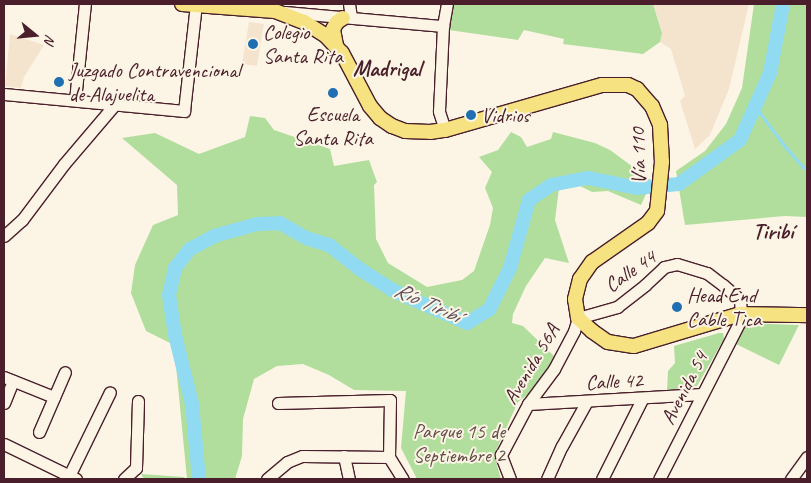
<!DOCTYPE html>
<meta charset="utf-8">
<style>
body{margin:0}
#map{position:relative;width:811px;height:483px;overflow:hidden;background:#fcf5e5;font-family:Caveat,sans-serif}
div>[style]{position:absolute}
.built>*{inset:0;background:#f5e4cd}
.green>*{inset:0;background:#b1de9d}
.stream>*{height:2.5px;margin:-1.25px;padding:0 1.25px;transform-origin:1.25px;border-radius:1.25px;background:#90dbf1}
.river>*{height:14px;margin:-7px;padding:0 7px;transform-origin:7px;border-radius:7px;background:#90dbf1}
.roads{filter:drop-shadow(1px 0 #4a1f2b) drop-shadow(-1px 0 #4a1f2b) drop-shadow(0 1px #4a1f2b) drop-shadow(0 -1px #4a1f2b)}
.minor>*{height:11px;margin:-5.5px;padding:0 5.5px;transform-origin:5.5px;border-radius:5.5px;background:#fcf5e5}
.major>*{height:14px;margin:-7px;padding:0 7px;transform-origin:7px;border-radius:7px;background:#f6e281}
.dots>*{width:14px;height:14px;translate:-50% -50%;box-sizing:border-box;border:2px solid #fcf5e5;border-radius:50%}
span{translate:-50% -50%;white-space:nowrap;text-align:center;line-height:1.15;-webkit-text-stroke:4px #fcf5e5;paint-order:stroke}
.poi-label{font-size:21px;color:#4a1f2b}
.left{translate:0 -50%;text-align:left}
.street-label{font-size:21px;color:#4a1f2b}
.park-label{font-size:21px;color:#644f48}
.neighbourhood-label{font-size:22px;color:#4a1f2b;font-weight:700}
.water-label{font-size:22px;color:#5c4e5c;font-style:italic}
.frame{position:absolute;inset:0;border:5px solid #4a1f2b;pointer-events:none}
.north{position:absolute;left:10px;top:10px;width:50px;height:50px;-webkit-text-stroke:4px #fcf5e5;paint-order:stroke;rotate:107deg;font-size:14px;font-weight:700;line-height:20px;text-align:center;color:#4a1f2b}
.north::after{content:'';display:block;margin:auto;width:18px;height:22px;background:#4a1f2b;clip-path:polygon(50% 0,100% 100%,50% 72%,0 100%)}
</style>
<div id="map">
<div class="built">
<div style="clip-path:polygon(653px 4px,749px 4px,729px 89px,710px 135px,695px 149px,680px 101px,685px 96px,671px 49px,660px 42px,662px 32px)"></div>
<div style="clip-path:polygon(249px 22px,264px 24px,257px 66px,242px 64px)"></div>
<div style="clip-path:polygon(10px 34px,44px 45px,24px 77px,21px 88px,5px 86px)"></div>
</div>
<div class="green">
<div style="clip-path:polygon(453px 4px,653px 4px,662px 33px,660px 42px,643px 54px,563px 44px,564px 39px,524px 30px,518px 40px,449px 30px)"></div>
<div style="clip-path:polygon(754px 4px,807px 4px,807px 217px,785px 216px,685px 225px,676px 171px,705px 151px,726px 124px,742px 88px)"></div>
<div style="clip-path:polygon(250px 116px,265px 118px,274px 130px,330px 149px,334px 166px,369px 160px,377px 182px,374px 185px,376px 239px,388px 263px,427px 287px,462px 280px,474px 271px,490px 225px,493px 208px,485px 188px,492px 172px,479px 157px,498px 150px,511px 132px,521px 137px,527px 147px,551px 139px,553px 132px,595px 143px,610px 150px,652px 181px,641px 205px,608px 191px,592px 192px,576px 184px,559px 188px,555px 220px,569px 263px,545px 258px,526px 286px,513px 314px,512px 323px,523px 326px,556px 358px,540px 385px,518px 402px,494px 455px,501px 479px,417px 479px,401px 448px,406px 391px,354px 390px,329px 375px,303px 364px,277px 366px,254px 379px,243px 419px,242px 456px,235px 479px,187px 479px,174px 345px,146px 331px,131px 293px,135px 265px,153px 225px,178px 215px,177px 185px,122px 138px,155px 133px,199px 154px,245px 137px)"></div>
<div style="clip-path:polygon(739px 323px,799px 325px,779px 365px,730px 341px)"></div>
<div style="clip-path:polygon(719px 333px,723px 333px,724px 339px,697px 386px,667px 390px,668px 371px,675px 363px,674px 346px)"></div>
<div style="clip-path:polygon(141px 474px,184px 477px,185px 479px,144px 479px)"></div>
</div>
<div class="stream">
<div style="left:755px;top:106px;width:50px;rotate:53.1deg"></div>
<div style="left:785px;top:146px;width:28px;rotate:49deg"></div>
<div style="left:803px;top:167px;width:4px;rotate:14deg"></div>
</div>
<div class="river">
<div style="left:199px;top:479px;width:75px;rotate:-95.3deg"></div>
<div style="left:192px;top:404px;width:71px;rotate:-103.8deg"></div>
<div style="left:175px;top:335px;width:40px;rotate:-98.5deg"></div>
<div style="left:169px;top:295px;width:28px;rotate:-77deg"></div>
<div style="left:175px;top:268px;width:24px;rotate:-52deg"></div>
<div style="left:190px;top:249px;width:27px;rotate:-28deg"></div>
<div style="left:214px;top:236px;width:45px;rotate:-15.6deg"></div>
<div style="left:257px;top:224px;width:23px;rotate:-2deg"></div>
<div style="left:280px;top:223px;width:30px;rotate:30deg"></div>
<div style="left:306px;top:238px;width:24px;rotate:17deg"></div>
<div style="left:329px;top:245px;width:37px;rotate:38deg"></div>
<div style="left:358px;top:268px;width:43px;rotate:32.6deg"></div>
<div style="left:394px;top:291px;width:80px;rotate:23.7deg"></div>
<div style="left:467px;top:323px;width:26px;rotate:-31deg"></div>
<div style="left:489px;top:310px;width:47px;rotate:-63.4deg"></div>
<div style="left:510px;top:268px;width:71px;rotate:-74.4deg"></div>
<div style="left:529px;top:200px;width:27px;rotate:-34deg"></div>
<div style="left:551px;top:185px;width:38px;rotate:-11deg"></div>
<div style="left:588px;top:178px;width:50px;rotate:11.5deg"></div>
<div style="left:637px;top:188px;width:42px;rotate:-5.4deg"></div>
<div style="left:679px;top:184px;width:75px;rotate:-35.8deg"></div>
<div style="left:740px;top:140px;width:73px;rotate:-65.9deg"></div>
<div style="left:770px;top:73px;width:70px;rotate:-79.3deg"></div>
</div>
<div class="roads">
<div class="minor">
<div style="left:349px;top:4px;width:13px;rotate:81deg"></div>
<div style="left:285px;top:12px;width:159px;rotate:5.1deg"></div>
<div style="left:4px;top:94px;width:181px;rotate:5.4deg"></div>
<div style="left:184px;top:111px;width:108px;rotate:-83.6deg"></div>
<div style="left:75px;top:100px;width:97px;rotate:-84.1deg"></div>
<div style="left:445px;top:130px;width:20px;rotate:-108deg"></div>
<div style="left:439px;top:111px;width:85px;rotate:-87.3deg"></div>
<div style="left:443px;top:26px;width:22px;rotate:-80deg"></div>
<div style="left:4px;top:236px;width:24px;rotate:-42deg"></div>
<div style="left:22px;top:220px;width:70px;rotate:-53.1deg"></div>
<div style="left:64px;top:164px;width:79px;rotate:-49.6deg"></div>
<div style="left:4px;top:377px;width:54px;rotate:21.8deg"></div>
<div style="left:4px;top:403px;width:24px;rotate:-68deg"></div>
<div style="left:278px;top:403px;width:112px;rotate:-1.5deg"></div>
<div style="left:390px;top:400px;width:57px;rotate:91deg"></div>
<div style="left:389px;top:457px;width:26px;rotate:58deg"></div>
<div style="left:528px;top:404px;width:174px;rotate:-3.3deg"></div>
<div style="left:39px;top:432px;width:65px;rotate:-66.6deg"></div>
<div style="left:4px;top:444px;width:80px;rotate:25.9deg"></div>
<div style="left:344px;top:456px;width:24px;rotate:78deg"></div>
<div style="left:69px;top:476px;width:93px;rotate:-64deg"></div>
<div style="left:124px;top:479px;width:16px;rotate:-43deg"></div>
<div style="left:136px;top:468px;width:67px;rotate:-88.3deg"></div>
<div style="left:267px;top:479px;width:26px;rotate:-40deg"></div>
<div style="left:287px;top:462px;width:16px;rotate:-22deg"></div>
<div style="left:302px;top:456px;width:87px;rotate:0.7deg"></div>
<div style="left:510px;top:479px;width:26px;rotate:-111deg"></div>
<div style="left:501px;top:455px;width:58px;rotate:-62.1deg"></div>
<div style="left:528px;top:404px;width:44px;rotate:-53.4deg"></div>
<div style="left:554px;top:369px;width:43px;rotate:-62.2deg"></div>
<div style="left:574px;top:331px;width:14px;rotate:-73deg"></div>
<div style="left:578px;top:318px;width:41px;rotate:-15.8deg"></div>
<div style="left:617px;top:307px;width:36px;rotate:-38deg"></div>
<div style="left:645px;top:285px;width:26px;rotate:-43deg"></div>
<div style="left:664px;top:267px;width:13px;rotate:-13deg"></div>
<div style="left:677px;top:264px;width:31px;rotate:17deg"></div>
<div style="left:707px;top:273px;width:20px;rotate:37deg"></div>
<div style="left:723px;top:285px;width:23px;rotate:41deg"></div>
<div style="left:740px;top:300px;width:14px;rotate:86deg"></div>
<div style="left:741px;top:314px;width:9px;rotate:103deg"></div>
<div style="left:739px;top:323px;width:175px;rotate:117.1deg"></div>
<div style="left:547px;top:479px;width:36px;rotate:-66deg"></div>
<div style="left:562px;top:446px;width:51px;rotate:-60.9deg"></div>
<div style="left:602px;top:479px;width:89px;rotate:-63.4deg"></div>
<div style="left:791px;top:479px;width:27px;rotate:-54deg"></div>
</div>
<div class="major">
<div style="left:182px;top:4px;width:93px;rotate:4.3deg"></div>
<div style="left:275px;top:11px;width:31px;rotate:21deg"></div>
<div style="left:304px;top:22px;width:26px;rotate:32deg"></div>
<div style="left:326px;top:36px;width:23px;rotate:47deg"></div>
<div style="left:342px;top:53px;width:60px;rotate:62.2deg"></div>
<div style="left:370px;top:106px;width:16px;rotate:50deg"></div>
<div style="left:380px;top:118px;width:14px;rotate:34deg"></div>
<div style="left:392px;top:126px;width:14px;rotate:21deg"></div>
<div style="left:405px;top:131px;width:25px;rotate:2deg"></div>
<div style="left:430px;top:132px;width:15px;rotate:-8deg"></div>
<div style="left:445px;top:130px;width:163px;rotate:-16deg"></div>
<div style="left:602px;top:85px;width:26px"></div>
<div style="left:628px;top:85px;width:10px;rotate:24deg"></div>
<div style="left:637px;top:89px;width:23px;rotate:49deg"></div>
<div style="left:652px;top:106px;width:21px;rotate:67deg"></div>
<div style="left:660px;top:125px;width:37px;rotate:87deg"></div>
<div style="left:662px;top:162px;width:49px;rotate:95.8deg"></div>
<div style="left:657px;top:211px;width:15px;rotate:127deg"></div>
<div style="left:648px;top:223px;width:68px;rotate:145.1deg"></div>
<div style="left:592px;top:262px;width:21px;rotate:125deg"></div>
<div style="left:580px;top:279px;width:21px;rotate:104deg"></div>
<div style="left:575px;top:299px;width:19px;rotate:81deg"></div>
<div style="left:578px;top:318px;width:19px;rotate:43deg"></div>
<div style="left:592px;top:331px;width:19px;rotate:35deg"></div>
<div style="left:608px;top:342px;width:26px;rotate:9deg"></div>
<div style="left:634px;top:346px;width:112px;rotate:-16.7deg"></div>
<div style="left:741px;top:314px;width:66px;rotate:0.9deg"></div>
<div style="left:336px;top:45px;width:16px;rotate:-101deg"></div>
<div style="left:333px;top:29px;width:8px;rotate:-60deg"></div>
<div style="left:337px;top:22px;width:7px;rotate:-34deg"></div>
</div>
</div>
<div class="dots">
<div style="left:253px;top:44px;background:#1f6fb2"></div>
<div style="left:59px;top:82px;background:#1f6fb2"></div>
<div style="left:333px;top:93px;background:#1f6fb2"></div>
<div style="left:471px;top:115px;background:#1f6fb2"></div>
<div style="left:677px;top:307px;background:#1f6fb2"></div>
</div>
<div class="poi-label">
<span class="left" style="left:263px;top:44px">Colegio<br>Santa Rita</span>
<span class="left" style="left:69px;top:82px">Juzgado Contravencional<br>de Alajuelita</span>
<span style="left:333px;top:126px">Escuela<br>Santa Rita</span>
<span class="left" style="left:481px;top:115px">Vidrios</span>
<span class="left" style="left:687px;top:307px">Head End<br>Cable Tica</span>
</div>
<div class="street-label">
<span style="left:638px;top:156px;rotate:-91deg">Vía 110</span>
<span style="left:630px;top:271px;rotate:-35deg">Calle 44</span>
<span style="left:531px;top:364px;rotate:-59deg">Avenida 56A</span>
<span style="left:614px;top:381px;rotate:-3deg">Calle 42</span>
<span style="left:684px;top:388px;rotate:-63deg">Avenida 54</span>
</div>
<div class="park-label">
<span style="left:459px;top:443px">Parque 15 de<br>Septiembre 2</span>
</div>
<div class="neighbourhood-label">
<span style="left:387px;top:70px">Madrigal</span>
<span style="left:773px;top:233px">Tiribí</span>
</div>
<div class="water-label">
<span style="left:427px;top:303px;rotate:24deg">Río Tiribí</span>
</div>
<div class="frame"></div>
<div class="north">N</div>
</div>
